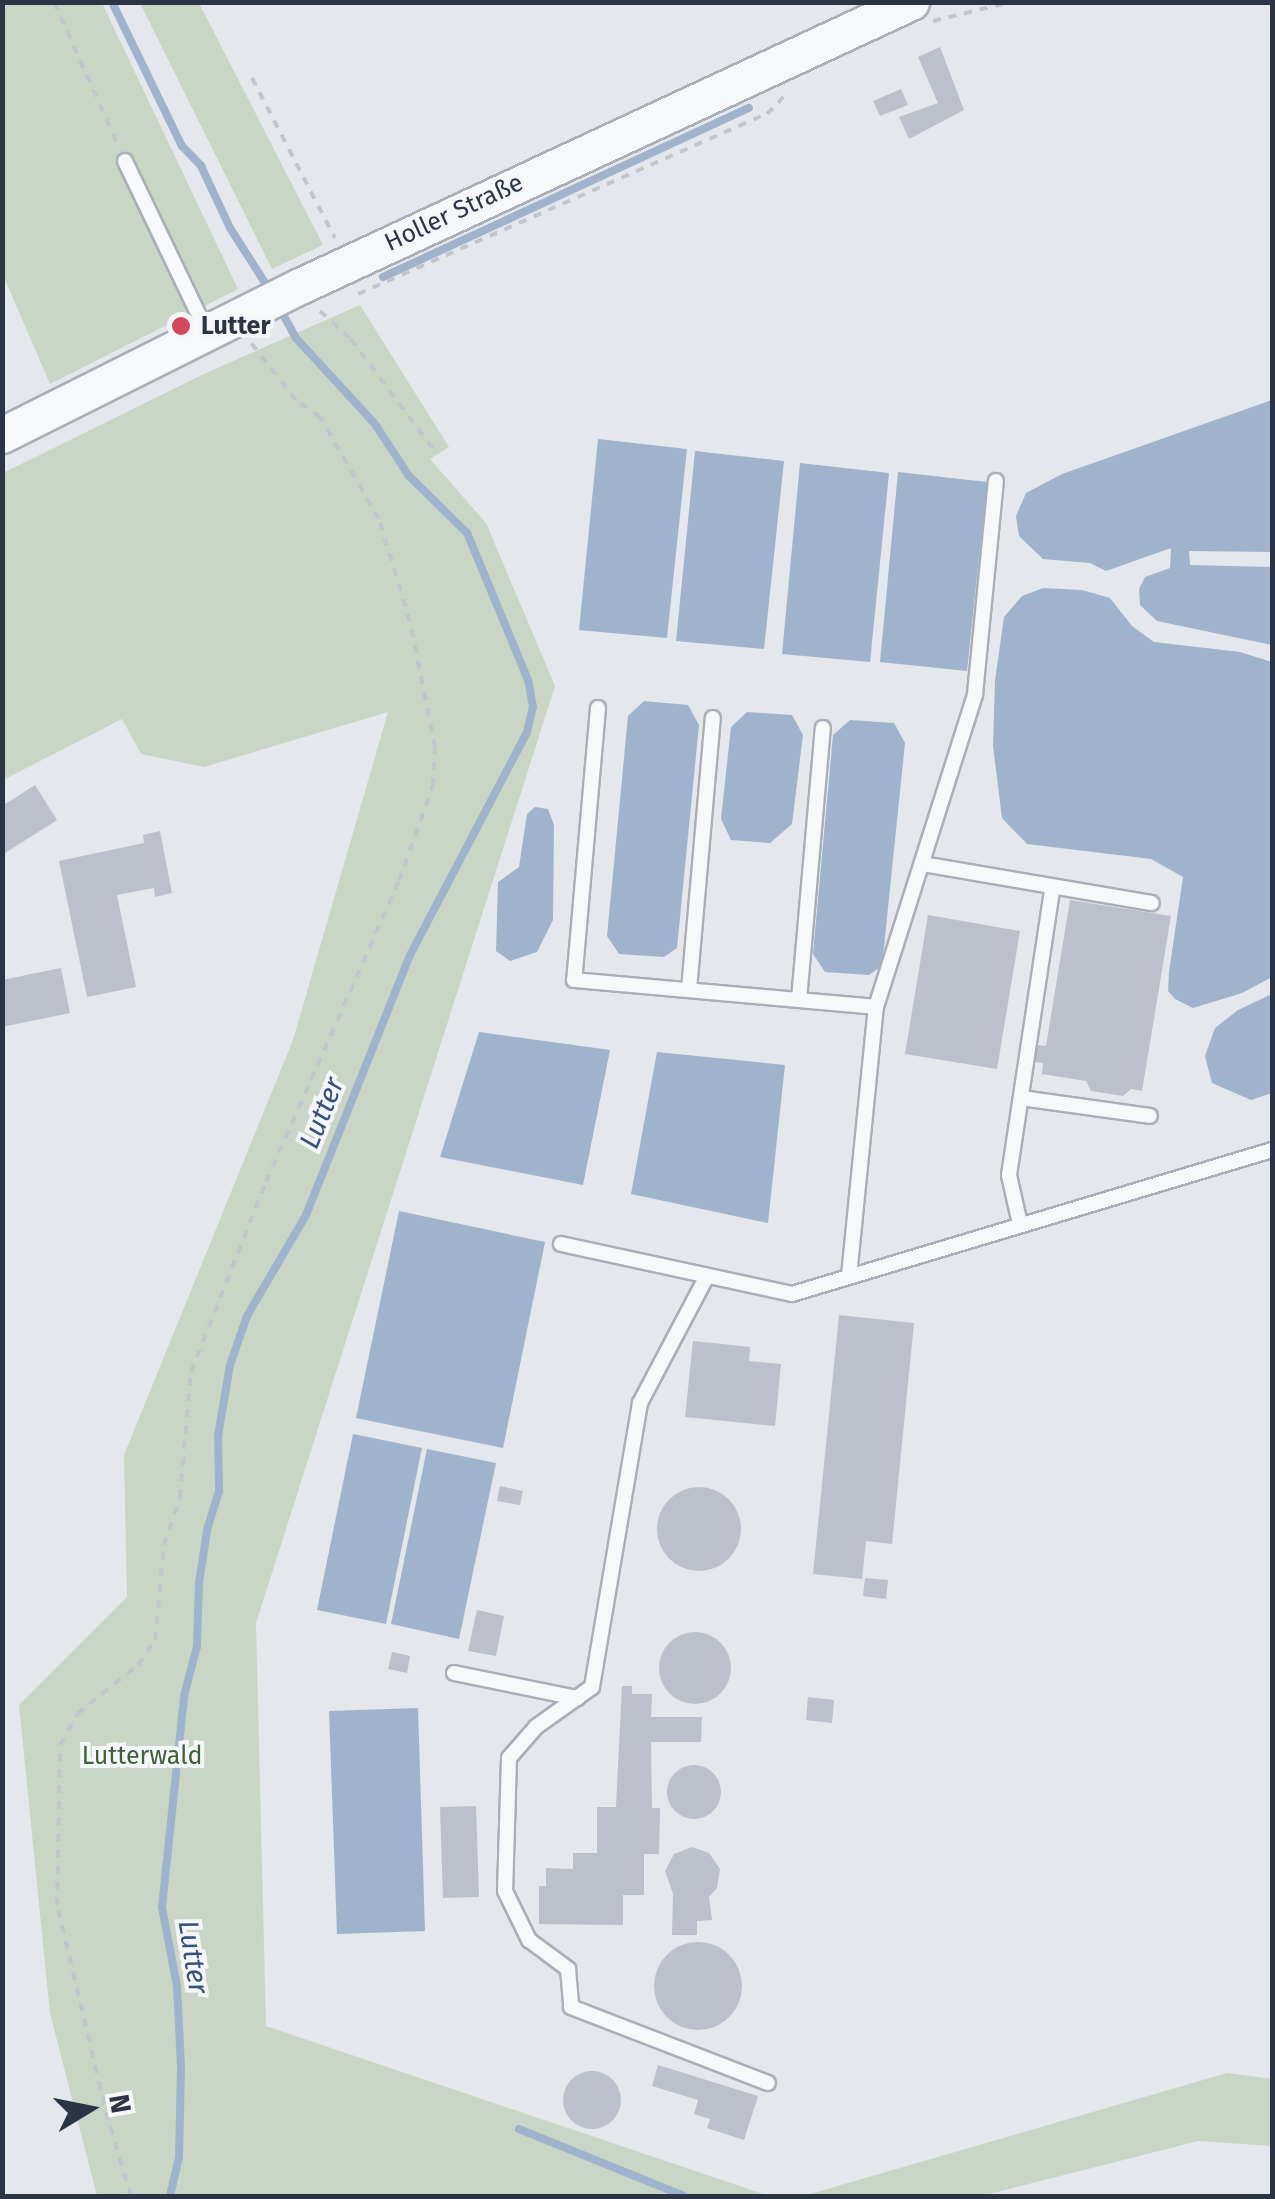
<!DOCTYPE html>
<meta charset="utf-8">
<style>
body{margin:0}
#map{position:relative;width:1275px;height:2199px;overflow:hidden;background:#e4e7ec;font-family:"Fira Sans",sans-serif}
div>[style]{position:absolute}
.green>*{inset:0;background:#c9d6c5}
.water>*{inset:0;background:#9fb4cc}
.stream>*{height:8px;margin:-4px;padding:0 4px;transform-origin:4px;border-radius:4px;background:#9fb4cc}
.building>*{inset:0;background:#bbc0ca}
.round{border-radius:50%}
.path>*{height:4px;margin-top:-2px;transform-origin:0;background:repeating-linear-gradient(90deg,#c2c5cb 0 8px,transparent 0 16px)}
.roads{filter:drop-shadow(2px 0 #a9aeb7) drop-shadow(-2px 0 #a9aeb7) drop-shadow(0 2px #a9aeb7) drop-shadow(0 -2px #a9aeb7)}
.service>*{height:14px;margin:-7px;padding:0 7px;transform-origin:7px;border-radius:7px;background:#f7f8fa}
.tertiary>*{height:35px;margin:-17.5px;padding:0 17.5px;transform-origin:17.5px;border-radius:17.5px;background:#f7f8fa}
.dots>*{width:28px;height:28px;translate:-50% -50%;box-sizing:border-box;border:5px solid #f4f6f9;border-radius:50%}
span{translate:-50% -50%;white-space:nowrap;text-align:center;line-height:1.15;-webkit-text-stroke:8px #f4f6f9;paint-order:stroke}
.street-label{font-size:25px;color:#2b3445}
.poi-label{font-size:25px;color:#2b3445;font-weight:700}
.left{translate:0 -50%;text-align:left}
.park-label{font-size:25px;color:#3f6138}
.water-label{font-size:28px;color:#34527a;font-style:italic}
.frame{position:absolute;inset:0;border:5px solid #2b3445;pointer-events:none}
.north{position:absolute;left:40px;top:2059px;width:100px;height:100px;-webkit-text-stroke:8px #f4f6f9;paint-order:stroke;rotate:80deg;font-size:28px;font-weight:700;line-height:40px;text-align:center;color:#2b3445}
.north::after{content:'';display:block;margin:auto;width:35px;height:45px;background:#2b3445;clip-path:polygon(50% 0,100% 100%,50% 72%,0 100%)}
</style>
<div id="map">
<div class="green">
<div style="clip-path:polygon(2px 3px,102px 3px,238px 289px,50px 384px,3px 275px)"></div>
<div style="clip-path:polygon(140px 3px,199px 3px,323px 245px,272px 269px)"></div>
<div style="clip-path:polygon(360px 305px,449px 447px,430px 459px,486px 523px,555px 686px,256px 1623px,266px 2026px,769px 2196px,97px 2196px,50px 2013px,19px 1705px,127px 1597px,124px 1455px,293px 1040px,388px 712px,204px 767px,141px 754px,122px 719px,3px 780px,3px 473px,206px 373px)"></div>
<div style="clip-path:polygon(1227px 2073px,1272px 2079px,1272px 2146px,1198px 2141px,982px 2196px,803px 2196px)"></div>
</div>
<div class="water">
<div style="clip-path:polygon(1272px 400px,1272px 552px,1189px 551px,1190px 565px,1272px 567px,1272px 645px,1157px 621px,1140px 605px,1139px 589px,1145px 577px,1170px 568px,1171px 548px,1106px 571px,1090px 563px,1043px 559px,1019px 536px,1016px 516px,1026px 493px,1062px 474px)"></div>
<div style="clip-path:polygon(598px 439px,687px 449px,667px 638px,579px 630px)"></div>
<div style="clip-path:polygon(695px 451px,784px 461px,764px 649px,676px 641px)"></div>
<div style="clip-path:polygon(800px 463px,889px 473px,870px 662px,782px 654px)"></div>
<div style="clip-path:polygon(898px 472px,987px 482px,967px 671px,880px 662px)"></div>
<div style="clip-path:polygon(1043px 588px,1082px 590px,1110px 598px,1132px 626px,1154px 642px,1240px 652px,1272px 662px,1272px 977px,1242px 993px,1193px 1008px,1175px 999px,1168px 991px,1169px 972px,1183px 877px,1151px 859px,1027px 844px,1002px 818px,993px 746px,995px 680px,1004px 617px,1022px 596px)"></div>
<div style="clip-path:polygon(644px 701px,688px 705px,699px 725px,677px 948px,664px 957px,619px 954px,607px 936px,628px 716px)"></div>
<div style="clip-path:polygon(747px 712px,792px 715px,803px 735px,792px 824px,770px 843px,731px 840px,721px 819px,731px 727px)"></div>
<div style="clip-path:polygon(850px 720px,894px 723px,905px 743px,882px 966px,869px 975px,825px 972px,813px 954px,833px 735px)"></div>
<div style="clip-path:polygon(535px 807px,548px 809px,554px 825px,553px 920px,537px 952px,510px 961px,496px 951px,498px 882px,519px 867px,527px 814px)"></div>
<div style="clip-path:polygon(1272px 994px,1272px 1093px,1251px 1100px,1212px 1083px,1205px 1056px,1215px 1028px,1238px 1010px)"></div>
<div style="clip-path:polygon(479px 1032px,610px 1050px,583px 1185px,440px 1157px)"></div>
<div style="clip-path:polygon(657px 1052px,785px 1065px,768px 1223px,631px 1194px)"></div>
<div style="clip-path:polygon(399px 1211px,545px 1242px,503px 1448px,356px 1418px)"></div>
<div style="clip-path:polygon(353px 1434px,422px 1448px,386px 1624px,317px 1610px)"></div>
<div style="clip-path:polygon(427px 1449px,496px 1463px,459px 1639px,391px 1624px)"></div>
<div style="clip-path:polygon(418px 1708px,425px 1931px,337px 1934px,329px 1711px)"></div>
</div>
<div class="stream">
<div style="left:112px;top:2px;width:160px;rotate:64.1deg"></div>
<div style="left:182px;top:146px;width:28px;rotate:46deg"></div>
<div style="left:201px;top:166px;width:68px;rotate:64.9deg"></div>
<div style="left:230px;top:228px;width:72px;rotate:57.4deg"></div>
<div style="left:383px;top:277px;width:403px;rotate:-24.8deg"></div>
<div style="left:519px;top:2129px;width:178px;rotate:22.1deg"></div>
<div style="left:170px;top:2196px;width:40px;rotate:-77deg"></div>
<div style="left:179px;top:2157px;width:91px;rotate:-88.7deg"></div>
<div style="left:181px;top:2066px;width:80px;rotate:-92.9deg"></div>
<div style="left:177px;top:1986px;width:80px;rotate:-100.8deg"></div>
<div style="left:162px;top:1907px;width:212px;rotate:-84deg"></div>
<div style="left:184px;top:1696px;width:52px;rotate:-75.4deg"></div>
<div style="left:197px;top:1646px;width:63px;rotate:-88.2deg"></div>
<div style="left:199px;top:1583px;width:54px;rotate:-81.4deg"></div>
<div style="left:207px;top:1530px;width:41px;rotate:-72.9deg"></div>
<div style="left:219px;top:1491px;width:55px;rotate:-91deg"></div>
<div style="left:218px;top:1436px;width:72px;rotate:-80.4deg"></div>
<div style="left:230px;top:1365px;width:52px;rotate:-70.9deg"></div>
<div style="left:247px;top:1316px;width:117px;rotate:-59.7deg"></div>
<div style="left:306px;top:1215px;width:278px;rotate:-68.2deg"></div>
<div style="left:409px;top:957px;width:254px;rotate:-62.3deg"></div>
<div style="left:527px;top:732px;width:26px;rotate:-77deg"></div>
<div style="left:533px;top:707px;width:27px;rotate:-100deg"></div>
<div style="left:528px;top:680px;width:159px;rotate:-112.5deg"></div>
<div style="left:467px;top:533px;width:81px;rotate:-135.5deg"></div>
<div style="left:409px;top:476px;width:62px;rotate:-123.2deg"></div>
<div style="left:375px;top:424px;width:117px;rotate:-132.6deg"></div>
<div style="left:296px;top:338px;width:37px;rotate:-119deg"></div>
</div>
<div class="building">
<div style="clip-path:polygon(940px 47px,964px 110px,909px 139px,899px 117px,938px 103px,918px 57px)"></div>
<div style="clip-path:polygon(901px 89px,908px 105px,880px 116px,873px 101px)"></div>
<div style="clip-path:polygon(35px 785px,57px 820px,2px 855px,2px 806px)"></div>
<div style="clip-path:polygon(160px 831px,172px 893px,155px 897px,154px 888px,117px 895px,136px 987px,87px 997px,59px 861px,144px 843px,143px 835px)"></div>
<div style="clip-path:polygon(1070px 900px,1171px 916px,1142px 1091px,1131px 1089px,1123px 1096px,1091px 1091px,1086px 1081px,1042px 1074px,1043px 1063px,1035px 1062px,1037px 1045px,1046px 1046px)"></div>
<div style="clip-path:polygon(928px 915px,1020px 931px,997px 1069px,905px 1054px)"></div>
<div style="clip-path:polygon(61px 968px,70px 1013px,2px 1027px,2px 980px)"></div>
<div style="clip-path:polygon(839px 1315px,914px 1323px,892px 1544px,866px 1541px,862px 1579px,813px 1574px)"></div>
<div style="clip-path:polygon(693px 1341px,750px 1347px,749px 1361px,781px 1364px,775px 1426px,685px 1417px)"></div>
<div style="clip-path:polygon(500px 1486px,523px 1491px,520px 1505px,497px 1501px)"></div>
<div class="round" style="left:657px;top:1487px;width:84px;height:84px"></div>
<div style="clip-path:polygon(865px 1578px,888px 1580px,886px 1599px,863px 1596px)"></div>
<div style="clip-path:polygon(477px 1610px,504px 1616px,496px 1656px,468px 1651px)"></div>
<div class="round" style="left:659px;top:1632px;width:72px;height:72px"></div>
<div style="clip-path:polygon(392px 1652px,410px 1656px,407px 1673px,388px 1669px)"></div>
<div style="clip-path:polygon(622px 1686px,632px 1686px,632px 1694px,652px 1694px,651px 1717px,702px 1717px,701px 1742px,651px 1742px,652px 1808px,660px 1808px,659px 1854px,644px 1854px,644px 1895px,623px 1895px,623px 1925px,539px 1924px,539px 1886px,546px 1886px,546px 1868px,573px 1869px,573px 1853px,597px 1853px,597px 1807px,616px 1807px)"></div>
<div style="clip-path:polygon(808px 1697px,834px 1700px,832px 1723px,806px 1720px)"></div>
<div class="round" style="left:667px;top:1765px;width:54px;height:54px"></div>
<div style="clip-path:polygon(476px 1806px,479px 1897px,443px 1898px,440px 1807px)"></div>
<div style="clip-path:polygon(692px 1847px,709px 1853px,720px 1869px,717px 1888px,709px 1897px,712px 1920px,697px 1921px,697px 1935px,672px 1935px,673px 1894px,665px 1871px,674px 1854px)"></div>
<div class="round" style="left:654px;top:1942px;width:88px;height:88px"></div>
<div style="clip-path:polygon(658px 2065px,758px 2096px,744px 2140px,707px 2128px,710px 2119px,694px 2114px,698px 2100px,652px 2086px)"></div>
<div class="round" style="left:563px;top:2071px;width:58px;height:58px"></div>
</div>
<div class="path">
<div style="left:54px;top:2px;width:154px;rotate:65.9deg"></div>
<div style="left:933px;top:21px;width:80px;rotate:-13.7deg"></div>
<div style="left:252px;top:78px;width:180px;rotate:62.6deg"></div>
<div style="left:358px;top:294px;width:447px;rotate:-23.8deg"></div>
<div style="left:767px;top:114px;width:29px;rotate:-46deg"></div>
<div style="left:320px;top:311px;width:42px;rotate:42.1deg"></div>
<div style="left:351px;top:339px;width:144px;rotate:53.2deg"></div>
<div style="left:131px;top:2196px;width:79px;rotate:-106.8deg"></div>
<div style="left:108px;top:2120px;width:221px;rotate:-103.3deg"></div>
<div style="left:57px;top:1905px;width:160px;rotate:-88.9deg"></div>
<div style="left:60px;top:1745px;width:35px;rotate:-61deg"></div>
<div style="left:77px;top:1714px;width:78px;rotate:-38.8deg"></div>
<div style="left:138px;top:1665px;width:30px;rotate:-56deg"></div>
<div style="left:155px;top:1640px;width:95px;rotate:-84.6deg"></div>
<div style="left:164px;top:1545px;width:51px;rotate:-71.6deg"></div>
<div style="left:180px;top:1497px;width:125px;rotate:-85deg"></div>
<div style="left:191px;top:1372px;width:204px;rotate:-68.5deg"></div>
<div style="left:266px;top:1182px;width:329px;rotate:-66.2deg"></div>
<div style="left:399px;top:881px;width:101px;rotate:-70.3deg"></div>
<div style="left:433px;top:786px;width:39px;rotate:-87deg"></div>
<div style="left:435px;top:747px;width:127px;rotate:-101.3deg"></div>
<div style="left:410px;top:622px;width:108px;rotate:-106.8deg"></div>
<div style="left:379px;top:519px;width:118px;rotate:-120deg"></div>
<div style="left:320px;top:417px;width:29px;rotate:-145deg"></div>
<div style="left:296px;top:400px;width:73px;rotate:-128.3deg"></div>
</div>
<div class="roads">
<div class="service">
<div style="left:125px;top:161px;width:187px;rotate:64.4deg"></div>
<div style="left:598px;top:708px;width:273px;rotate:95deg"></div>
<div style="left:574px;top:980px;width:303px;rotate:5.1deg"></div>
<div style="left:923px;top:864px;width:232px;rotate:9.7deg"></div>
<div style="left:689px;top:990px;width:273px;rotate:-85deg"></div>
<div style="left:799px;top:1000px;width:273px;rotate:-85deg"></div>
<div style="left:1021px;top:1098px;width:130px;rotate:7.9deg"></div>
<div style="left:1020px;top:1224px;width:50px;rotate:-102.7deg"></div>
<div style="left:1009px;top:1175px;width:289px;rotate:-81.4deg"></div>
<div style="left:561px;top:1244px;width:236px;rotate:12.2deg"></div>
<div style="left:792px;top:1294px;width:501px;rotate:-16.7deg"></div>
<div style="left:707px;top:1276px;width:144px;rotate:117.8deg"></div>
<div style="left:640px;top:1403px;width:288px;rotate:99.6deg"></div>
<div style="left:592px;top:1687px;width:69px;rotate:144.5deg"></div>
<div style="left:536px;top:1727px;width:41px;rotate:131.1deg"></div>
<div style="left:509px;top:1758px;width:133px;rotate:91.7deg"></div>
<div style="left:505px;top:1891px;width:55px;rotate:63.9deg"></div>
<div style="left:529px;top:1940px;width:49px;rotate:36.6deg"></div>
<div style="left:568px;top:1969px;width:38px;rotate:85deg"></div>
<div style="left:571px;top:2007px;width:211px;rotate:21.1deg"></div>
<div style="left:849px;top:1276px;width:270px;rotate:-84.3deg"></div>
<div style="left:876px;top:1007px;width:328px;rotate:-72.4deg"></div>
<div style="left:975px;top:694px;width:214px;rotate:-84.4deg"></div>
<div style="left:454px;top:1673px;width:126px;rotate:11.5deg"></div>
</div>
<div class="tertiary">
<div style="left:2px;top:435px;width:333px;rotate:-26.6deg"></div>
<div style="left:300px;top:286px;width:674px;rotate:-24.93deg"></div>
</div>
</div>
<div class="dots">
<div style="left:181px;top:326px;background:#d1495b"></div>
</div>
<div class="street-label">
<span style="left:454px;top:213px;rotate:-25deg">Holler Straße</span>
</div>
<div class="poi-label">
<span class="left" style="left:201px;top:326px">Lutter</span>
</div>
<div class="park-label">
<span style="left:142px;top:1756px">Lutterwald</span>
</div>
<div class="water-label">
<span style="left:322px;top:1113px;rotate:-68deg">Lutter</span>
<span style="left:193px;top:1957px;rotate:81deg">Lutter</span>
</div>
<div class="frame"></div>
<div class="north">N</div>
</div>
